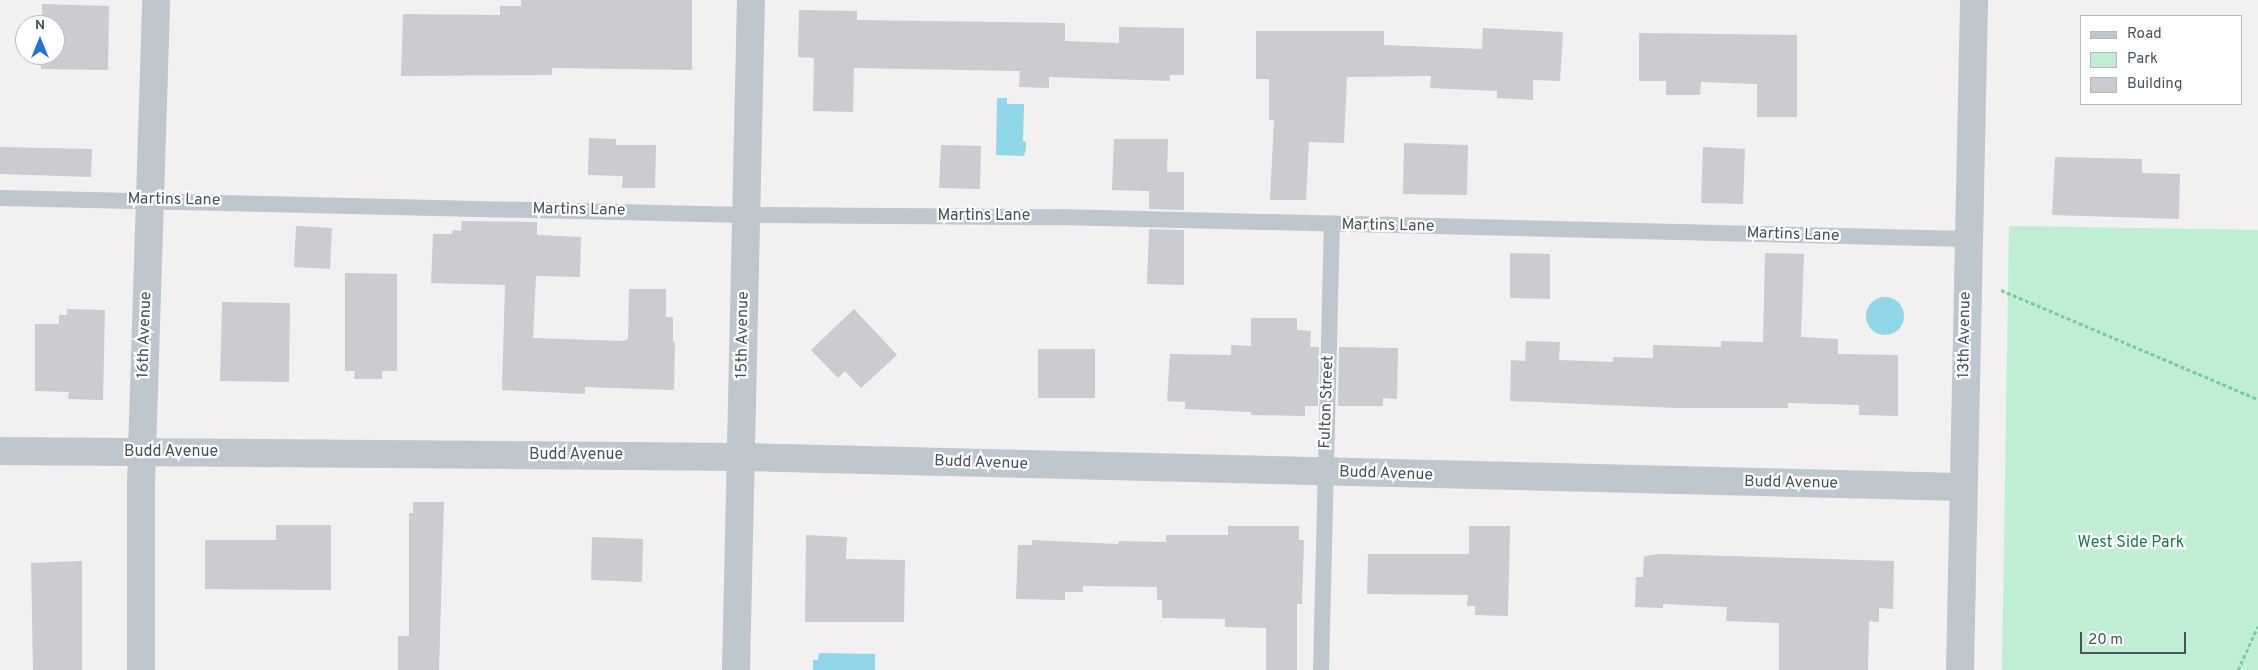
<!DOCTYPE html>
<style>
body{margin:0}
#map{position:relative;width:2258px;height:670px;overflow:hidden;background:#f2f0f0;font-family:Overpass,sans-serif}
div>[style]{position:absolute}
.green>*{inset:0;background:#c0eed2}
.water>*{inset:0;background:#8fd7e9}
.round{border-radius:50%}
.building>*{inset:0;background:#caccd2}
.path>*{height:3px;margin-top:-1.5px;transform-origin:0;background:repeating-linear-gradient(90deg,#79cba2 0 4px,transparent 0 6.5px)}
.service>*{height:16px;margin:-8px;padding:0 8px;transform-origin:8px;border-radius:8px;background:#bec7ce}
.minor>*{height:28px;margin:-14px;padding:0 14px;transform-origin:14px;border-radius:14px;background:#bec7ce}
span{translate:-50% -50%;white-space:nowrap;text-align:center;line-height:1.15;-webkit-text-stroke:4.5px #fff;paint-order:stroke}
.street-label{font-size:16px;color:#48535d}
.park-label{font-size:16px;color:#1b7c4b}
.legend{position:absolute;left:2080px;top:15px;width:162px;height:90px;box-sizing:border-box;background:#fff;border:1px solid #b6babe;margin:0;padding:6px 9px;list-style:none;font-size:15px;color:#48535d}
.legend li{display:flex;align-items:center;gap:10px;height:25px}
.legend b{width:25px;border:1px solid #b6babe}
.north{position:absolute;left:15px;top:15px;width:50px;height:50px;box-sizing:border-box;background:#fff;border:1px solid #b6babe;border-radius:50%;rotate:0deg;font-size:14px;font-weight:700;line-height:20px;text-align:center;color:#48535d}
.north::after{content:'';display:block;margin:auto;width:18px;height:22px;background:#2073dc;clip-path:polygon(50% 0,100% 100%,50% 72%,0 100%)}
.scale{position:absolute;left:2080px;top:632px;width:106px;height:22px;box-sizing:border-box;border:2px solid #48535d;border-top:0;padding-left:6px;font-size:15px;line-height:18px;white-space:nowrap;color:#48535d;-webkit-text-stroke:4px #fff;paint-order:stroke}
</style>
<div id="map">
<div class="green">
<div style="clip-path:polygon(2009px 226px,2258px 230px,2258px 670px,2002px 670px)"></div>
</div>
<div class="water">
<div style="clip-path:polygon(997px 98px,1007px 98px,1007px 104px,1024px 104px,1023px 141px,1026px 142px,1026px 149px,1024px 156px,996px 155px)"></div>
<div class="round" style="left:1866px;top:297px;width:38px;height:38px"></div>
<div style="clip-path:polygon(819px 653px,875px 654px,875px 670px,813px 670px,813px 660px,818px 660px)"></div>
</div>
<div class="building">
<div style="clip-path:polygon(521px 0,692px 0,692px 70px,552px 68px,552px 75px,401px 76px,403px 14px,500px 15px,500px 6px,521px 6px)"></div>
<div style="clip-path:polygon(42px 4px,109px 6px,108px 70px,41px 69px,41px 55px,55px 55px,55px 25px,42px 25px)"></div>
<div style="clip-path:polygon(799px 10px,857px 11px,857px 20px,1065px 23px,1065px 41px,1119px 43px,1119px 27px,1184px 28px,1184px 75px,1170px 75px,1170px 81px,1049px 77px,1049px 88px,1019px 87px,1020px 71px,854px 68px,853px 112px,813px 111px,814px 58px,798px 57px)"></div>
<div style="clip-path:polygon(1483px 28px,1563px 32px,1560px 81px,1533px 80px,1533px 100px,1497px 98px,1497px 91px,1430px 88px,1431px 76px,1347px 77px,1344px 143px,1309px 142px,1306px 200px,1270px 200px,1274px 120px,1269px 120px,1269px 79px,1256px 79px,1256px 31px,1384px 31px,1384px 45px,1482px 49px)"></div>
<div style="clip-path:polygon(1639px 33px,1797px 35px,1797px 117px,1757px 117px,1757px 84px,1701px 82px,1700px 95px,1666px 95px,1666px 81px,1639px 81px)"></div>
<div style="clip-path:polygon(589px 138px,616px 139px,616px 145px,656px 145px,655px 188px,622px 188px,623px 176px,588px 175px)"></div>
<div style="clip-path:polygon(1114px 139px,1168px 139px,1167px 172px,1184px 172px,1184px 210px,1149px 209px,1149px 191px,1112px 190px)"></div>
<div style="clip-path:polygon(1404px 143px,1468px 145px,1467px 195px,1403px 194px)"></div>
<div style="clip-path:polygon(941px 145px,981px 146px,980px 189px,939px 188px)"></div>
<div style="clip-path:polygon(0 147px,92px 149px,91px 177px,0 174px)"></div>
<div style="clip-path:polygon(1703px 147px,1745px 149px,1743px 204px,1701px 203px)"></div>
<div style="clip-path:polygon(2055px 157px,2142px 159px,2142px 173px,2180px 174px,2179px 219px,2052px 215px)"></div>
<div style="clip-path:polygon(462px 221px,537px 222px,537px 235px,581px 237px,580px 277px,536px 276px,533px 338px,623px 341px,628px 339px,629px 289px,666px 289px,666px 317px,673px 317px,673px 342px,675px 342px,674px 390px,585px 387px,585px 394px,502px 390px,505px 285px,431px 283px,433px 234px,452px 234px,453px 230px,461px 231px)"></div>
<div style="clip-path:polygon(296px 226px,332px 228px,330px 269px,294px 267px)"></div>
<div style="clip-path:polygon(1149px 229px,1184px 230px,1184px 285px,1147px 284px)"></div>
<div style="clip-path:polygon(1510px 253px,1550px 254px,1550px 299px,1510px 298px)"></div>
<div style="clip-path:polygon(1765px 253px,1804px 254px,1801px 337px,1838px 339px,1838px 354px,1898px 355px,1898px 416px,1859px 415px,1859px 405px,1788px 403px,1788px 408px,1677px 408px,1510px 401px,1511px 360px,1525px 361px,1526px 341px,1560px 342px,1559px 360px,1613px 362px,1613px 357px,1653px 358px,1653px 345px,1721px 347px,1721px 341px,1763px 342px)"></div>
<div style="clip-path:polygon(345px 273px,397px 274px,397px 371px,382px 371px,382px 379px,354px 379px,355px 371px,345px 371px)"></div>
<div style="clip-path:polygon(222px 302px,290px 303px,289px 382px,220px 381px)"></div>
<div style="clip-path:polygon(67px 309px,105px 310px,103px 400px,68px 399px,69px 392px,35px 391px,35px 324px,59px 324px,59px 315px,67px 315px)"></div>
<div style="clip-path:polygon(854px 309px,897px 355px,861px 388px,845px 371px,838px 378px,811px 350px)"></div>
<div style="clip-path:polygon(1251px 318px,1297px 318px,1297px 330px,1311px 331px,1310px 347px,1319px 347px,1318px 406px,1305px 406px,1305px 416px,1251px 415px,1251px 412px,1185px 409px,1185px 402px,1167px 401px,1170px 354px,1231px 355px,1231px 345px,1251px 346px)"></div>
<div style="clip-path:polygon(1339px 347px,1398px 348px,1397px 399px,1383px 398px,1383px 406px,1338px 406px)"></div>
<div style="clip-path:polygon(1038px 349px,1095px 349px,1095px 398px,1038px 398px)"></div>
<div style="clip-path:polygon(413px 502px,444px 502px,439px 670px,398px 670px,398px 636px,409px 636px,409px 513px,413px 513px)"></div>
<div style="clip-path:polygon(276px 525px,331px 525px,331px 590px,205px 589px,205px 540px,276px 540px)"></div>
<div style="clip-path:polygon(1228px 526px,1299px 526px,1299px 540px,1304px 540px,1302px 604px,1297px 604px,1297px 670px,1266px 670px,1266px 628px,1225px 627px,1225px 619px,1162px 618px,1162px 600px,1157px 600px,1157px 587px,1083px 586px,1083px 592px,1065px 592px,1065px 600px,1016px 599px,1018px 545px,1032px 545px,1032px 540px,1118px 544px,1119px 541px,1166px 542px,1166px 535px,1228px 535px)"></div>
<div style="clip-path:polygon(1469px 526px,1510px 526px,1508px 616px,1475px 615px,1475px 606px,1467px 606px,1468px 595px,1367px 594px,1368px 554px,1469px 554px)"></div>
<div style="clip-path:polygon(806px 535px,847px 537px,846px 559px,905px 560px,904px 622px,805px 622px)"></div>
<div style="clip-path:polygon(592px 537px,643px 539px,642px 582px,591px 580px)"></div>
<div style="clip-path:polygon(1661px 554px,1894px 561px,1893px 609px,1879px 608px,1879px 622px,1869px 621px,1868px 670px,1779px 670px,1779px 623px,1726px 621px,1727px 607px,1663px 604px,1663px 608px,1635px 607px,1636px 577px,1643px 577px,1644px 556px)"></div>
<div style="clip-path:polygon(82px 561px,82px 670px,33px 670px,31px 563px)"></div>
</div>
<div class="path">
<div style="left:2001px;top:290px;width:279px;rotate:23deg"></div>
<div style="left:2238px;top:670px;width:48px;rotate:-65.6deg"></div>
</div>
<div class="service">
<div style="left:0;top:198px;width:746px;rotate:1.31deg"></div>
<div style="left:746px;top:215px;width:313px;rotate:0.4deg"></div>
<div style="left:1059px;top:217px;width:908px;rotate:1.39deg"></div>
<div style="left:1321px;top:670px;width:445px;rotate:-88.6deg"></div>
</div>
<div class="minor">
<div style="left:0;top:451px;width:740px;rotate:0.46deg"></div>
<div style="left:740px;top:457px;width:1222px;rotate:1.41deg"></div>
<div style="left:141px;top:670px;width:186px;rotate:-90deg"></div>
<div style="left:141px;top:484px;width:484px;rotate:-88.2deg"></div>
<div style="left:736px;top:670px;width:670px;rotate:-88.72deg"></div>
<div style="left:1960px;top:670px;width:670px;rotate:-88.8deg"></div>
</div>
<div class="street-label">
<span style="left:174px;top:200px;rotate:1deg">Martins Lane</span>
<span style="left:579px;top:210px;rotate:1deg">Martins Lane</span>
<span style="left:984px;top:216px">Martins Lane</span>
<span style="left:1388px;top:226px;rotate:1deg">Martins Lane</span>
<span style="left:1793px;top:235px;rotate:2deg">Martins Lane</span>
<span style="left:145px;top:335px;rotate:-88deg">16th Avenue</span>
<span style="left:743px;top:335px;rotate:-89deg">15th Avenue</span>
<span style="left:1965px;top:335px;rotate:-89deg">13th Avenue</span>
<span style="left:1327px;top:402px;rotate:-88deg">Fulton Street</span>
<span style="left:171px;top:452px">Budd Avenue</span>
<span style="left:576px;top:455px">Budd Avenue</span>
<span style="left:981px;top:463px;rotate:2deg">Budd Avenue</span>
<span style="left:1386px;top:474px;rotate:2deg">Budd Avenue</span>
<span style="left:1791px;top:483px;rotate:1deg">Budd Avenue</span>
</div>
<div class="park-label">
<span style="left:2131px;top:543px">West Side Park</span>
</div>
<ul class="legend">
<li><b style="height:6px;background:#bec7ce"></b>Road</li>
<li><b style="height:14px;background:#c0eed2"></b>Park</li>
<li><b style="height:14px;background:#caccd2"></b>Building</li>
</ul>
<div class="north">N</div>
<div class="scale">20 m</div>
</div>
